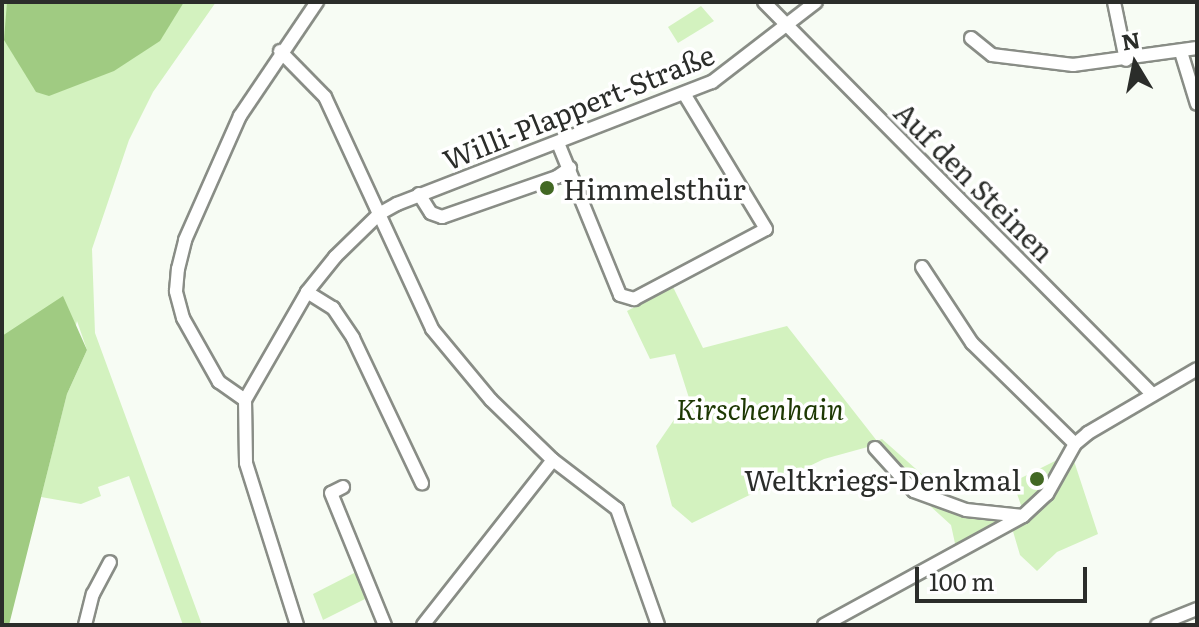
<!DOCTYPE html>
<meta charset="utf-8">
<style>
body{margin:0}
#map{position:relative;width:1199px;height:627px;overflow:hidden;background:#f7fcf4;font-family:Literata,serif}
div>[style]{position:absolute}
.green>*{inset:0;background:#d3f2bf}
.forest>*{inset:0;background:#a0cb82}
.roads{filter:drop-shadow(2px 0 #898d86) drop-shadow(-2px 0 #898d86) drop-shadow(0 2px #898d86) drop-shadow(0 -2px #898d86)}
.street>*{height:12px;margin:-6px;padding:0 6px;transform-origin:6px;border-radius:6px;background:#fff}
.dots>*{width:22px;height:22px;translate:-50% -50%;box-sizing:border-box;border:4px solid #fff;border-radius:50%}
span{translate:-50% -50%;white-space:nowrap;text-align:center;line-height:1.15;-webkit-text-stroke:7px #fff;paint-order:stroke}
.street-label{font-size:28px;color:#2b2d2a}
.poi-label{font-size:28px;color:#2b2d2a}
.left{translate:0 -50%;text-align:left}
.right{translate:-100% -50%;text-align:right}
.park-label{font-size:28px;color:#1d3803;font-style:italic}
.frame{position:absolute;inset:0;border:4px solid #2b2d2a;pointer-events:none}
.north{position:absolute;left:1095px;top:24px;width:80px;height:80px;-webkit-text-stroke:6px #fff;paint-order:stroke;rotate:350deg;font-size:22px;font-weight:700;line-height:32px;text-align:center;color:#2b2d2a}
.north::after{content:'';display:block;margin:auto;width:28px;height:36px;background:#2b2d2a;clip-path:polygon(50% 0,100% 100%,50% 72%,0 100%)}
.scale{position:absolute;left:915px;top:567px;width:172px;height:36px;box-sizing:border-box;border:4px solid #2b2d2a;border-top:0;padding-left:10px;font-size:24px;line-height:28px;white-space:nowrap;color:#2b2d2a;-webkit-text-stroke:6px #fff;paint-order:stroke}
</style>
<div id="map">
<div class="green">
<div style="clip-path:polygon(2px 2px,216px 2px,153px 92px,129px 140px,92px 249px,95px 333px,202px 625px,183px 625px,129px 476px,98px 487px,101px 496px,81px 504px,41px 497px,67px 394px,87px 350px,77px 321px,2px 609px)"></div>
<div style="clip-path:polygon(701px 6px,714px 21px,678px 43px,668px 27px)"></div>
<div style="clip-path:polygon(673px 287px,703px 348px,787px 326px,877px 441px,882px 439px,925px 477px,927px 492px,916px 489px,875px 445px,824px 459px,692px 523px,672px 506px,656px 446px,689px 398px,675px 354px,650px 359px,627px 311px)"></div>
<div style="clip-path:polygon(1063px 457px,1074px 461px,1098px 534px,1057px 552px,1037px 571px,1020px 555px,1012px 528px,1023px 511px,1013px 482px)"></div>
<div style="clip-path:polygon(917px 494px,1014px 518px,956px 548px,951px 525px)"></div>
<div style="clip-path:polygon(360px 570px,371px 596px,323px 620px,313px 594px)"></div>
</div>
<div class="forest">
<div style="clip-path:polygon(7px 2px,184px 2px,160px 41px,114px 71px,49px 96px,36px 92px,4px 40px)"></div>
<div style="clip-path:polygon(63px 296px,87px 350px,67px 394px,9px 625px,2px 625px,2px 336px)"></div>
</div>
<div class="roads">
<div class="street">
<div style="left:764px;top:2px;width:552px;rotate:45.29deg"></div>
<div style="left:1114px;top:2px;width:59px;rotate:78.3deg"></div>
<div style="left:971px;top:38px;width:27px;rotate:39deg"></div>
<div style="left:992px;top:55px;width:82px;rotate:7deg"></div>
<div style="left:1073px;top:65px;width:125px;rotate:-7.8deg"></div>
<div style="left:280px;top:51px;width:64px;rotate:45.6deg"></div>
<div style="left:325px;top:97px;width:255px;rotate:65.2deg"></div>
<div style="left:432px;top:329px;width:92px;rotate:50.3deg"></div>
<div style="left:491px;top:400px;width:86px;rotate:44.1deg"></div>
<div style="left:553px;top:460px;width:81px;rotate:37.4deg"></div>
<div style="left:617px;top:509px;width:123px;rotate:70.5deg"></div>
<div style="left:1181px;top:52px;width:54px;rotate:72.9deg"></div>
<div style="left:558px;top:143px;width:164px;rotate:67.8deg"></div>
<div style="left:620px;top:295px;width:15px;rotate:16deg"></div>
<div style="left:634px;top:299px;width:149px;rotate:-27.9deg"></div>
<div style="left:766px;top:229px;width:157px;rotate:-121.2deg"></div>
<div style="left:419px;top:194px;width:22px;rotate:58deg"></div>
<div style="left:431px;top:213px;width:12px;rotate:20deg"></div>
<div style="left:442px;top:217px;width:122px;rotate:-19.2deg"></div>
<div style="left:557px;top:177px;width:16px;rotate:-35deg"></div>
<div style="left:922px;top:267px;width:91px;rotate:56.7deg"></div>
<div style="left:972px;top:343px;width:144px;rotate:44.4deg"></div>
<div style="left:307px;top:292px;width:31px;rotate:32deg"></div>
<div style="left:333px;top:308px;width:36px;rotate:56deg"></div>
<div style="left:353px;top:338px;width:161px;rotate:64.6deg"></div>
<div style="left:245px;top:400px;width:32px;rotate:-145deg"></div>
<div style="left:219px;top:382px;width:73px;rotate:-119.4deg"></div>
<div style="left:183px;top:318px;width:28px;rotate:-105deg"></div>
<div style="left:176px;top:291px;width:22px;rotate:-85deg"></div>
<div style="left:178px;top:269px;width:30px;rotate:-76deg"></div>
<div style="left:185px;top:240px;width:136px;rotate:-66.1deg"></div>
<div style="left:240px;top:116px;width:138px;rotate:-56deg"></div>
<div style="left:875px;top:448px;width:58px;rotate:47.8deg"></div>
<div style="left:914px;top:491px;width:55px;rotate:20.1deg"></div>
<div style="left:966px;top:510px;width:57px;rotate:6deg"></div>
<div style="left:343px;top:487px;width:13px;rotate:153deg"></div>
<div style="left:331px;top:493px;width:143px;rotate:67.8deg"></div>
<div style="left:85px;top:625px;width:32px;rotate:-76deg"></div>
<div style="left:93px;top:594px;width:36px;rotate:-62deg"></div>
<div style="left:297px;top:625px;width:170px;rotate:-107.5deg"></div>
<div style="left:246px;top:463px;width:63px;rotate:-90.9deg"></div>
<div style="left:245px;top:400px;width:125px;rotate:-60.1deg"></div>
<div style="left:307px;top:292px;width:45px;rotate:-51.3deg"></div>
<div style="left:335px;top:257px;width:62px;rotate:-44.3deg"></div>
<div style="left:379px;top:214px;width:21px;rotate:-29deg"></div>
<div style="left:397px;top:204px;width:338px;rotate:-21.2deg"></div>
<div style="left:712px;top:82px;width:131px;rotate:-37.6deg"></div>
<div style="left:423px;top:625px;width:210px;rotate:-51.8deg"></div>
<div style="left:824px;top:625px;width:227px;rotate:-28.7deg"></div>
<div style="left:1023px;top:516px;width:33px;rotate:-43deg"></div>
<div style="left:1047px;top:494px;width:57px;rotate:-60.8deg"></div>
<div style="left:1075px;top:444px;width:17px;rotate:-40deg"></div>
<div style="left:1088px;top:433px;width:126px;rotate:-30.4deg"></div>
<div style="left:1157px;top:625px;width:43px;rotate:-21.8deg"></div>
</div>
</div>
<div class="dots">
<div style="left:547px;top:188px;background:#426823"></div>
<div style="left:1037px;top:479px;background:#426823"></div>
</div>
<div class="street-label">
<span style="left:578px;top:106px;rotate:-22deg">Willi-Plappert-Straße</span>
<span style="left:975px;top:181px;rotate:45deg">Auf den Steinen</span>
</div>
<div class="poi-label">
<span class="left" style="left:563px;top:188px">Himmelsthür</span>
<span class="right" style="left:1021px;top:479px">Weltkriegs-Denkmal</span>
</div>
<div class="park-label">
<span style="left:760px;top:408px">Kirschenhain</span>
</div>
<div class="frame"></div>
<div class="north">N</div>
<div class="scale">100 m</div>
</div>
